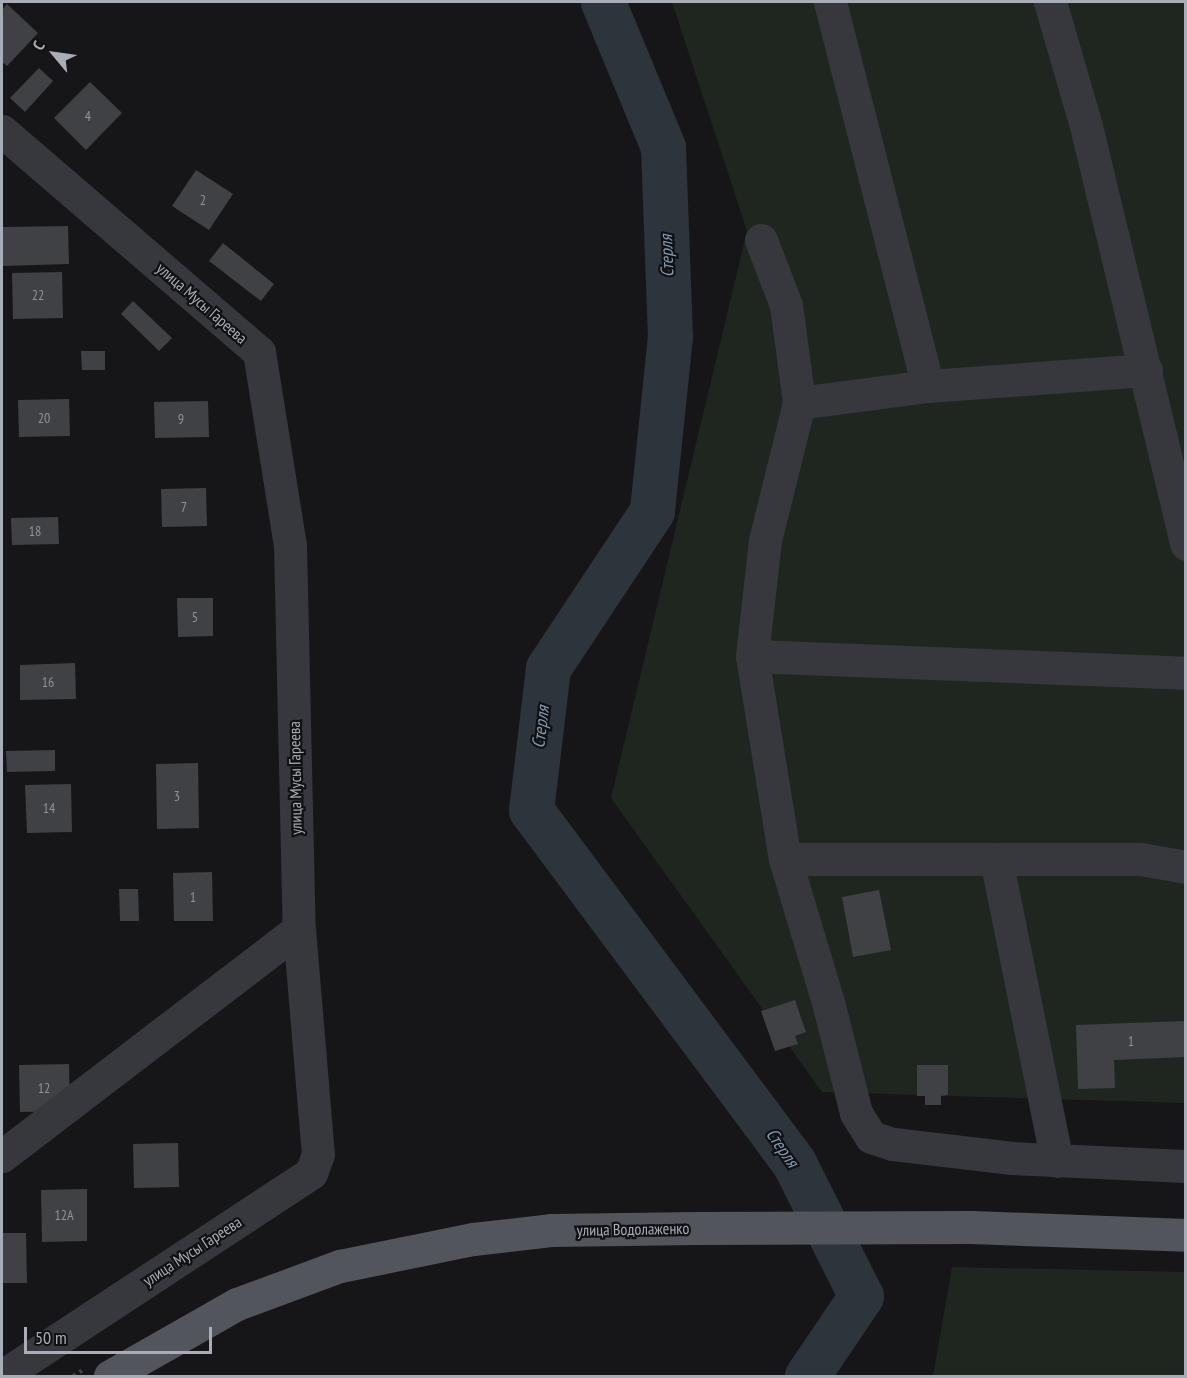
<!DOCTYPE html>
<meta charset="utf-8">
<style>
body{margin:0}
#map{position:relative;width:1187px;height:1378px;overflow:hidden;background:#161618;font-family:"PT Sans Narrow",sans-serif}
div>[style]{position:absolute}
.green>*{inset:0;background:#1e261f}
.river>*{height:45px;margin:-22.5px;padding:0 22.5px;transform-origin:22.5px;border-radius:22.5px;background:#2c353c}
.building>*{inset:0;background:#404145}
.path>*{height:4px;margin-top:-2px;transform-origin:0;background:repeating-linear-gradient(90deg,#3d3f44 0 3px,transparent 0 7.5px)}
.minor>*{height:33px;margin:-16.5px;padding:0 16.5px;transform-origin:16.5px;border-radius:16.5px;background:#37383d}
.major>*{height:33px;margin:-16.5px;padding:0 16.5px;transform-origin:16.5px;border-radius:16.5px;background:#53555c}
span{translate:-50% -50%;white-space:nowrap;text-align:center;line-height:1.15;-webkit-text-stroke:4.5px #111113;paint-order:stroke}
.number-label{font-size:14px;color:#8e929b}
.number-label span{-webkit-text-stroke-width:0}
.street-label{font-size:16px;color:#a8adb8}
.water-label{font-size:18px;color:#7f9bb3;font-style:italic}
.frame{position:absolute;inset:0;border:3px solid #a8adb8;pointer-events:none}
.north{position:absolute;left:24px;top:24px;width:60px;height:60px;-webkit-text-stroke:4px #111113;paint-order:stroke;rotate:299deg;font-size:16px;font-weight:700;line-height:24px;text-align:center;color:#a8adb8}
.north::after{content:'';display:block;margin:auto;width:21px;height:27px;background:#a8adb8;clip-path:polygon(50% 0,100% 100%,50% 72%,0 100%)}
.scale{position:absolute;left:24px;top:1327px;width:188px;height:27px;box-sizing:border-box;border:3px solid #a8adb8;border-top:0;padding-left:8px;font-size:18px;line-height:21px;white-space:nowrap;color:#a8adb8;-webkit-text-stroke:4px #111113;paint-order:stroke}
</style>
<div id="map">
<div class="green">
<div style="clip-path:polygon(672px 2px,1185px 2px,1185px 1103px,822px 1092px,611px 798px,747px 231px)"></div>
<div style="clip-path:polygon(952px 1267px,1185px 1272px,1185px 1376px,933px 1376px)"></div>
</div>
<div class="river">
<div style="left:603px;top:2px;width:157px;rotate:67.5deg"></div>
<div style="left:663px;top:147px;width:189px;rotate:87.9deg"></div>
<div style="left:670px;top:336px;width:176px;rotate:95.9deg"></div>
<div style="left:652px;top:511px;width:188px;rotate:123.5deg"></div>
<div style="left:548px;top:668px;width:143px;rotate:96.8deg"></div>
<div style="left:531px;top:810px;width:440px;rotate:53.3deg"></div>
<div style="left:794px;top:1163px;width:149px;rotate:63.3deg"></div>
<div style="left:861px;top:1296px;width:97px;rotate:124deg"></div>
</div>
<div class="building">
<div style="clip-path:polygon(7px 4px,38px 33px,7px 66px,2px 62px,2px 10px)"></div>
<div style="clip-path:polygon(39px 68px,53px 81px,25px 112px,10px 98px)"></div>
<div style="clip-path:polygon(90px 82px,122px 113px,86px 150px,54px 118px)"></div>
<div style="clip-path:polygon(196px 170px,233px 194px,209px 230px,172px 206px)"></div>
<div style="clip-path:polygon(68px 226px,69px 264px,2px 266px,2px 227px)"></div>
<div style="clip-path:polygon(223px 243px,274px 284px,261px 301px,209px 261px)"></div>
<div style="clip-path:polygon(62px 272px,63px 318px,13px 319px,12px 273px)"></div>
<div style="clip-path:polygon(133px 301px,172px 338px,159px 351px,121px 314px)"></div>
<div style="clip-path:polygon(81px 351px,105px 351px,105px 370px,82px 370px)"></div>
<div style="clip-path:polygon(69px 399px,70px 436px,19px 437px,18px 400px)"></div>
<div style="clip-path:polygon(208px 401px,209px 437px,155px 438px,154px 402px)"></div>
<div style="clip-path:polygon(206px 488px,207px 526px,162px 527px,161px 489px)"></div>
<div style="clip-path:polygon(58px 517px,59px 544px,12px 545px,11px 518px)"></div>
<div style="clip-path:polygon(177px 598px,213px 598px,213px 636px,178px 637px)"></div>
<div style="clip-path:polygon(75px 663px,76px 699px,20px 700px,20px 665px)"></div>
<div style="clip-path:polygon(55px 750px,55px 771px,7px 772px,6px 751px)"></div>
<div style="clip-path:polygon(198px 763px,199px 828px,157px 829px,156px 764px)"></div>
<div style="clip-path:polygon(71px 784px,72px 832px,27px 833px,25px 785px)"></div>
<div style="clip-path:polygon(212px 872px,213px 921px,174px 921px,173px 873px)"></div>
<div style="clip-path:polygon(119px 889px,138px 889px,139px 921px,120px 921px)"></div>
<div style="clip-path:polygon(879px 890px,891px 950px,853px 957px,842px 897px)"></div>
<div style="clip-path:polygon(795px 1000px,806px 1032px,795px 1036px,798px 1044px,775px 1051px,761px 1011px)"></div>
<div style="clip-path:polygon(1186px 1021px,1186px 1057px,1114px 1060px,1115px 1088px,1078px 1089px,1076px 1025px)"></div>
<div style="clip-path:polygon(69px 1064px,70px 1111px,20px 1112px,19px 1065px)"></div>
<div style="clip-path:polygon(917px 1065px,948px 1065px,948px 1095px,941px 1096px,941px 1105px,925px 1105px,925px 1096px,917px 1096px)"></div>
<div style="clip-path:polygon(178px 1143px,179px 1187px,134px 1188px,133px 1144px)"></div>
<div style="clip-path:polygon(87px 1189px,87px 1241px,42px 1242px,41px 1190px)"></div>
<div style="clip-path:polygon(2px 1233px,26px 1233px,27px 1283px,2px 1283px)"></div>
</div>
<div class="path">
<div style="left:73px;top:1376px;width:12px;rotate:-31deg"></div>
</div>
<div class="minor">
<div style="left:830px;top:2px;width:396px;rotate:75.7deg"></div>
<div style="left:1050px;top:2px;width:129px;rotate:73.8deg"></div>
<div style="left:1086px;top:126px;width:430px;rotate:76.5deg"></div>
<div style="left:2px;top:131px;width:339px;rotate:40.7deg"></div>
<div style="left:259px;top:352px;width:195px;rotate:80.9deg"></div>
<div style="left:290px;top:545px;width:384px;rotate:88.7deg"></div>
<div style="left:299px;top:929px;width:226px;rotate:85.2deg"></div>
<div style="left:318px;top:1154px;width:20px;rotate:110deg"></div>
<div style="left:311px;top:1173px;width:370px;rotate:146.7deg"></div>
<div style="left:761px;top:240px;width:70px;rotate:69deg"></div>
<div style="left:786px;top:305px;width:99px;rotate:82.4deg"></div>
<div style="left:1146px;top:370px;width:219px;rotate:175.8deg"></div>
<div style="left:928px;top:386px;width:130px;rotate:172.5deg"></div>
<div style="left:799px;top:403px;width:141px;rotate:103.9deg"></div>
<div style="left:765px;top:540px;width:117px;rotate:96.4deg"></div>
<div style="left:752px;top:656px;width:206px;rotate:80.8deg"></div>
<div style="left:785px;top:859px;width:153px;rotate:73.3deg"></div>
<div style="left:829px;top:1006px;width:110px;rotate:75.8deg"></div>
<div style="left:856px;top:1113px;width:28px;rotate:58deg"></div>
<div style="left:871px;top:1137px;width:23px;rotate:18deg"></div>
<div style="left:893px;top:1144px;width:120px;rotate:6.7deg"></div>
<div style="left:1012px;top:1158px;width:174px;rotate:2.6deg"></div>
<div style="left:752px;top:656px;width:434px;rotate:2.2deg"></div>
<div style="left:785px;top:859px;width:356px"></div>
<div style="left:1141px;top:859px;width:46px;rotate:10.1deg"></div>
<div style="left:996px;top:859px;width:308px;rotate:78.6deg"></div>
<div style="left:2px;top:1156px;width:374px;rotate:-37.4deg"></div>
</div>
<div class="major">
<div style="left:110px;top:1376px;width:146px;rotate:-29.6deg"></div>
<div style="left:237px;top:1304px;width:110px;rotate:-20.3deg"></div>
<div style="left:340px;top:1266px;width:136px;rotate:-11.5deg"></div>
<div style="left:473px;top:1239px;width:80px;rotate:-6.5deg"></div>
<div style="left:552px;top:1230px;width:143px;rotate:-0.8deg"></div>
<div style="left:695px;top:1228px;width:276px;rotate:-0.2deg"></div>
<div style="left:971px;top:1227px;width:215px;rotate:2.1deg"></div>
</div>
<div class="number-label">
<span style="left:88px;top:116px">4</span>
<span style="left:203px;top:200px">2</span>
<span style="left:38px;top:295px">22</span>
<span style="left:44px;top:418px">20</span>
<span style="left:181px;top:419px">9</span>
<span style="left:184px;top:507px">7</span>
<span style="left:35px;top:531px">18</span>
<span style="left:195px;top:617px">5</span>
<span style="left:48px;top:682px">16</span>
<span style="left:177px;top:796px">3</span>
<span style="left:49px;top:808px">14</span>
<span style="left:193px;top:897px">1</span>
<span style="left:1131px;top:1041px">1</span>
<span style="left:44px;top:1088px">12</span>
<span style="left:64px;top:1215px">12А</span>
</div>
<div class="street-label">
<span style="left:202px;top:303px;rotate:41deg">улица Мусы Гареева</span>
<span style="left:295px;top:778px;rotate:-91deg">улица Мусы Гареева</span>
<span style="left:633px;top:1229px;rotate:-1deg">улица Водолаженко</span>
<span style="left:192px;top:1251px;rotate:-33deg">улица Мусы Гареева</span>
</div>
<div class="water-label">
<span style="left:667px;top:256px;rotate:-92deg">Стерля</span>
<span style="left:541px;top:727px;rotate:-83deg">Стерля</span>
<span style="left:782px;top:1148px;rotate:55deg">Стерля</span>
</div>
<div class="frame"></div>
<div class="north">С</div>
<div class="scale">50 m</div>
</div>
